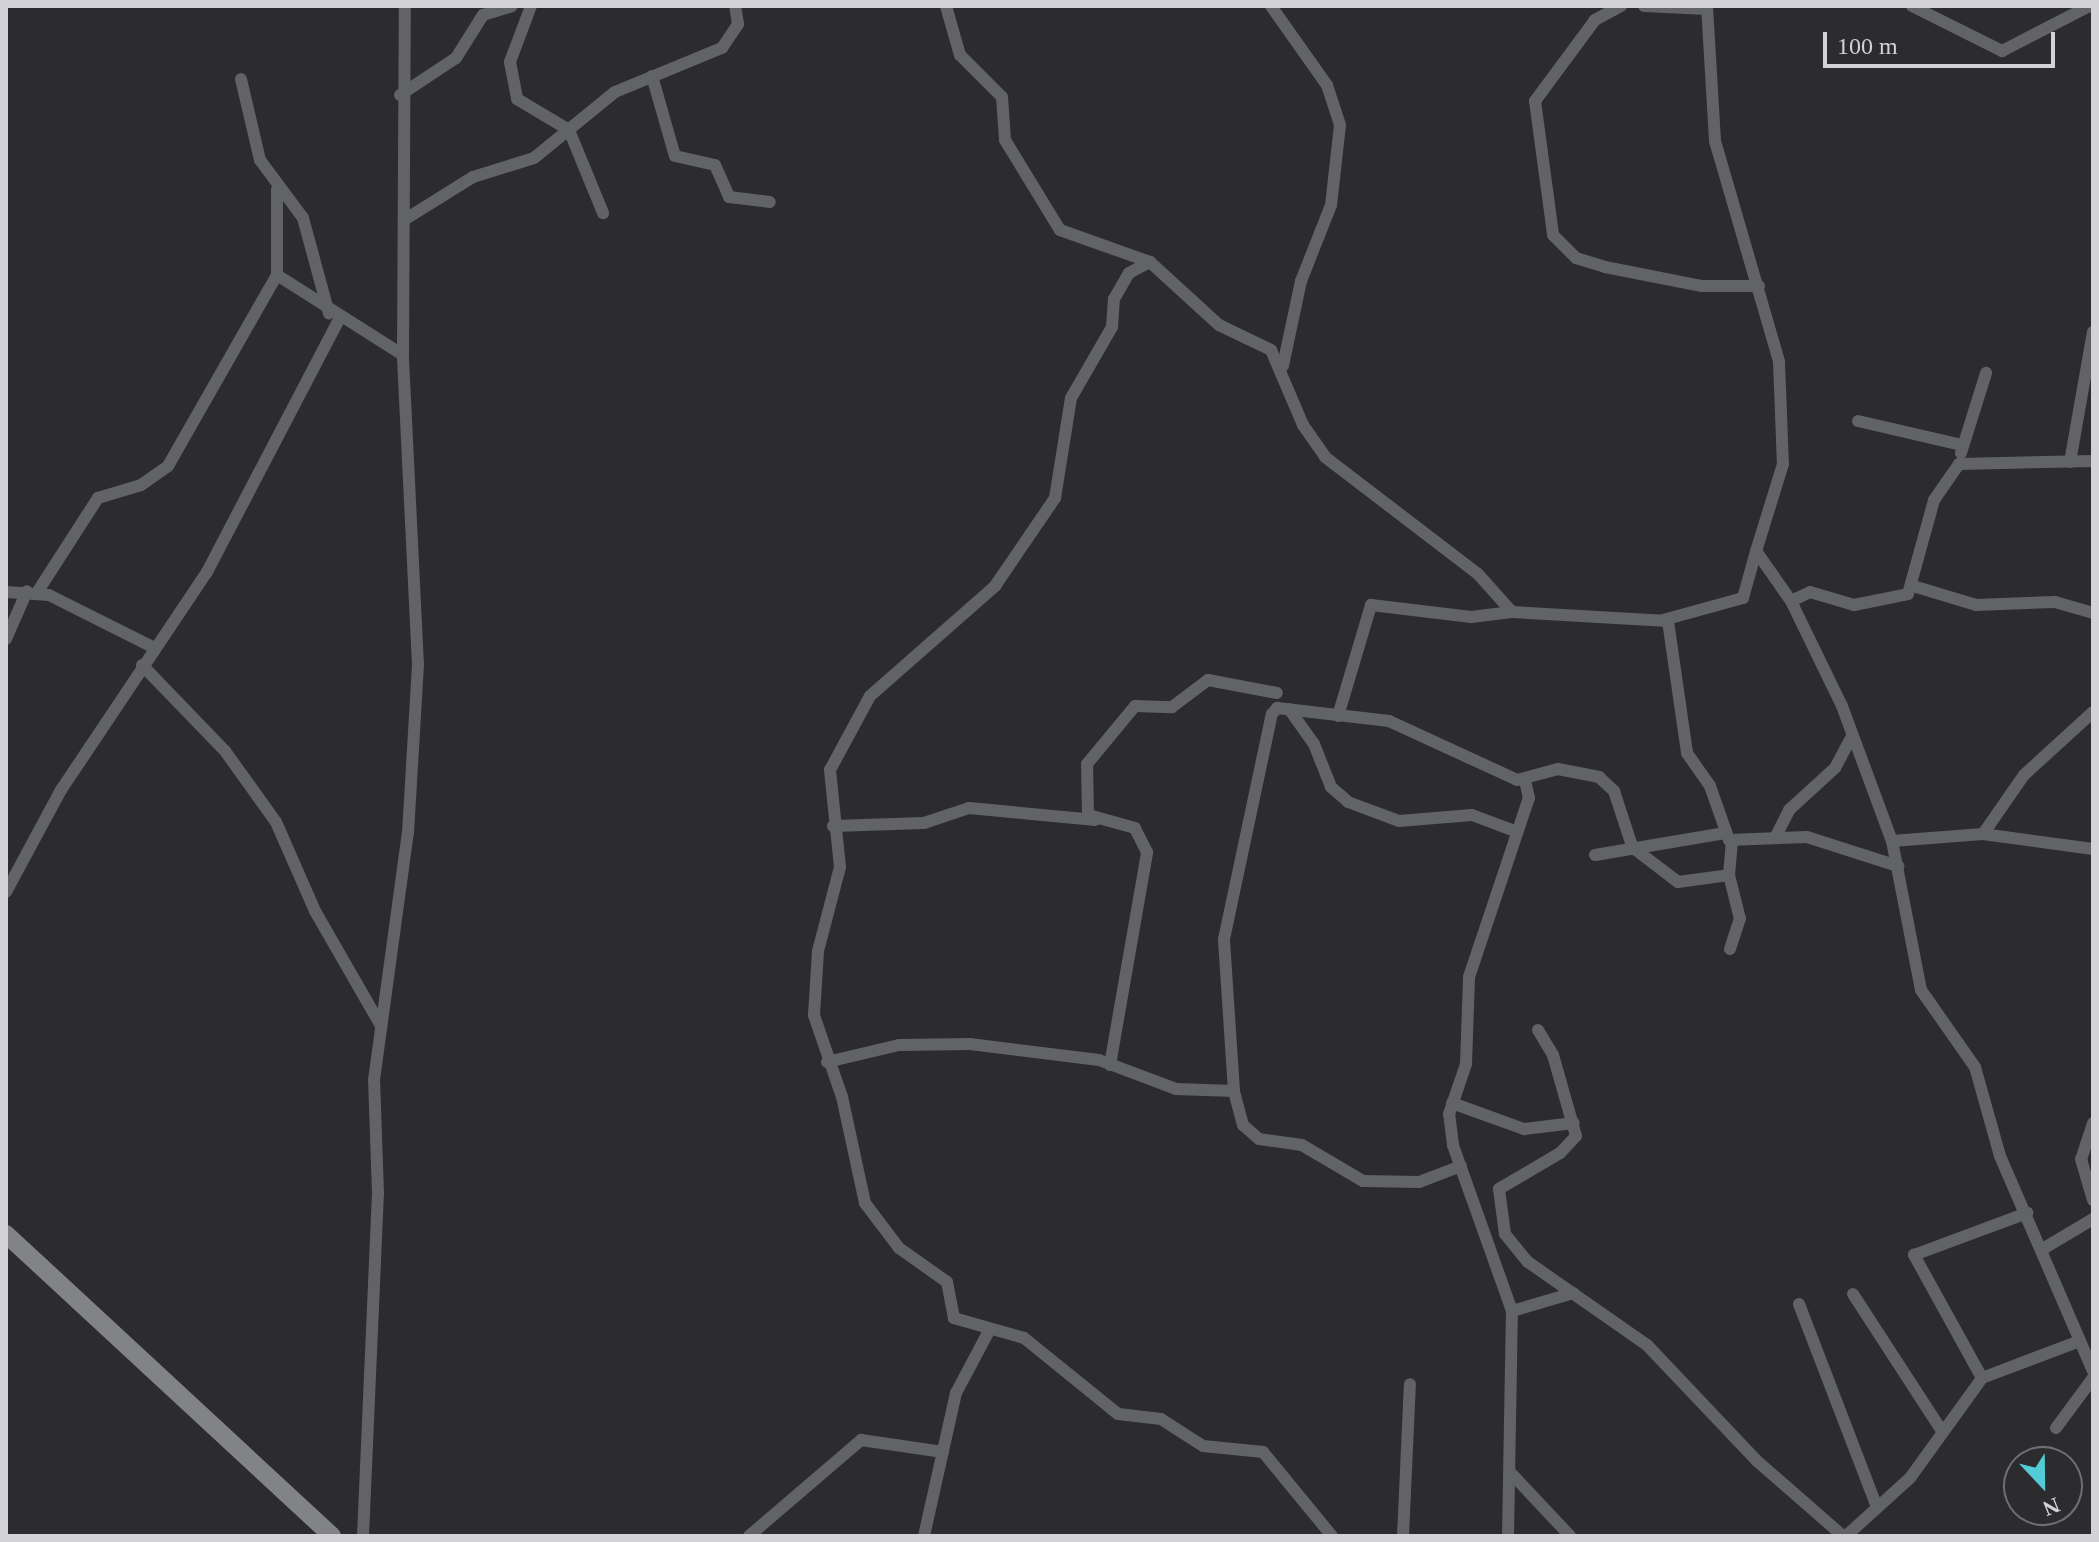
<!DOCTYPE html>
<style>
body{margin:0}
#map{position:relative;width:2099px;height:1542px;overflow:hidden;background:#2c2b2e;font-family:"Times New Roman",serif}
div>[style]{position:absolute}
.street>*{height:12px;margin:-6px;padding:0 6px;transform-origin:6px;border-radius:6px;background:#626365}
.secondary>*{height:18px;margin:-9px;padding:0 9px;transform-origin:9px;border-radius:9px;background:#818385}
span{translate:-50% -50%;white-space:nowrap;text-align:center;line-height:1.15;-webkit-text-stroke:8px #2c2b2e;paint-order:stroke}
.frame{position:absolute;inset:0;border:8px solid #d3d2d4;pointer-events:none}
.north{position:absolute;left:2003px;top:1446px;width:80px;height:80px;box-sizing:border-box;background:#2c2b2e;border:2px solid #6f6e70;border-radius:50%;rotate:158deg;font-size:22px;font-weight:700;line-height:32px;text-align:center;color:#d3d2d4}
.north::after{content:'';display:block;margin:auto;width:28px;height:36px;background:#52cbd7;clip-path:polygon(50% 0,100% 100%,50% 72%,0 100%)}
.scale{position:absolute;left:1823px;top:32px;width:232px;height:36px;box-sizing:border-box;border:4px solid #d3d2d4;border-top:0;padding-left:10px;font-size:24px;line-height:28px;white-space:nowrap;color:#d3d2d4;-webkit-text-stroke:6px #2c2b2e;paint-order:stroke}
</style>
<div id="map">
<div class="street">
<div style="left:531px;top:6px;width:60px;rotate:110.6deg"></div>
<div style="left:510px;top:62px;width:38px;rotate:79deg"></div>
<div style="left:517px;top:99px;width:61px;rotate:30.8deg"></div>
<div style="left:569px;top:130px;width:90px;rotate:67.7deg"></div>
<div style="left:946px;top:6px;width:51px;rotate:74.1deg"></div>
<div style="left:960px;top:55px;width:59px;rotate:45deg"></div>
<div style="left:1002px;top:97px;width:43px;rotate:86deg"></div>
<div style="left:1005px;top:140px;width:105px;rotate:58.6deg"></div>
<div style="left:1060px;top:230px;width:96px;rotate:19.6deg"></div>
<div style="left:1271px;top:6px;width:97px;rotate:54.7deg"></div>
<div style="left:1327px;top:85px;width:42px;rotate:72deg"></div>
<div style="left:1340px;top:125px;width:81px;rotate:96.4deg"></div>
<div style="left:1331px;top:205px;width:82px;rotate:111.5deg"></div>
<div style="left:1301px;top:281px;width:87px;rotate:102deg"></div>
<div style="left:1621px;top:6px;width:30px;rotate:152deg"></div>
<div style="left:1595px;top:20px;width:101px;rotate:126.5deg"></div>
<div style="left:1535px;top:101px;width:135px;rotate:82.3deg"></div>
<div style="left:1553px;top:235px;width:33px;rotate:45deg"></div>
<div style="left:1576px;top:258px;width:30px;rotate:17deg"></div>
<div style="left:1605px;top:267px;width:99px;rotate:11.1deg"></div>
<div style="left:1702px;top:286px;width:57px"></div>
<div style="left:1644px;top:6px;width:63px;rotate:2.7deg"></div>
<div style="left:1707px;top:6px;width:135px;rotate:86.6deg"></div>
<div style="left:1715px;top:141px;width:230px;rotate:73.8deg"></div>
<div style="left:1779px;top:362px;width:102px;rotate:87.8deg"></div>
<div style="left:1783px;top:464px;width:91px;rotate:107.2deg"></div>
<div style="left:1756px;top:551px;width:61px;rotate:55deg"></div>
<div style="left:1791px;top:601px;width:117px;rotate:64.1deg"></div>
<div style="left:1842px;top:706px;width:144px;rotate:69.7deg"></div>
<div style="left:1892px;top:841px;width:152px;rotate:79deg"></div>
<div style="left:1921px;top:990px;width:94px;rotate:55deg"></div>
<div style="left:1975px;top:1067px;width:92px;rotate:74.3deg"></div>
<div style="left:2000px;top:1156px;width:234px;rotate:66.6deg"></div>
<div style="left:1912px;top:6px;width:101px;rotate:26.6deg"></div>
<div style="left:2002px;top:51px;width:98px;rotate:-27.3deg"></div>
<div style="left:652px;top:76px;width:83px;rotate:74deg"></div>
<div style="left:675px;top:156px;width:41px;rotate:12.7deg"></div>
<div style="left:715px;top:165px;width:35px;rotate:66deg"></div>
<div style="left:729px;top:197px;width:41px;rotate:7deg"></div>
<div style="left:241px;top:79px;width:83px;rotate:76.8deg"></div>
<div style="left:260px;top:160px;width:72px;rotate:53.4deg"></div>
<div style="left:303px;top:218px;width:99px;rotate:74.8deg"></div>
<div style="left:400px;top:95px;width:67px;rotate:-33.5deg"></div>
<div style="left:456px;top:58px;width:51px;rotate:-57.9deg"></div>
<div style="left:483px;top:15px;width:30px;rotate:-17deg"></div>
<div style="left:277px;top:189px;width:86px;rotate:90deg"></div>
<div style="left:277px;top:275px;width:149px;rotate:32.4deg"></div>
<div style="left:404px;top:220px;width:81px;rotate:-31.9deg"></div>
<div style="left:473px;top:177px;width:64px;rotate:-17.3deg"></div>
<div style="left:534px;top:158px;width:104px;rotate:-39.2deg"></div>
<div style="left:615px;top:92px;width:116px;rotate:-22.4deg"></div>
<div style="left:722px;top:48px;width:29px;rotate:-56deg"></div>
<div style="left:738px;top:24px;width:18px;rotate:-99deg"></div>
<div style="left:1858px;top:421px;width:107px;rotate:13deg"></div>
<div style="left:1961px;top:453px;width:84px;rotate:-72.6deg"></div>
<div style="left:2070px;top:462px;width:132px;rotate:-80deg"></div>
<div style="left:1913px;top:586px;width:66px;rotate:16.8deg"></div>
<div style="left:1976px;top:605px;width:79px;rotate:-2.2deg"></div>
<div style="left:2055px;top:602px;width:40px;rotate:16deg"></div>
<div style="left:38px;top:591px;width:111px;rotate:-57.2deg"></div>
<div style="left:98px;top:498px;width:45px;rotate:-16.8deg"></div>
<div style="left:141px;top:485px;width:33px;rotate:-35deg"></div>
<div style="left:168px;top:466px;width:220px;rotate:-60.3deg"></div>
<div style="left:6px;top:592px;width:43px;rotate:4deg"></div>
<div style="left:49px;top:595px;width:119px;rotate:26.6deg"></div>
<div style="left:1791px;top:601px;width:21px;rotate:-25deg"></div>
<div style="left:1810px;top:592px;width:46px;rotate:16.5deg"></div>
<div style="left:1854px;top:605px;width:55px;rotate:-11.5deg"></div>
<div style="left:1908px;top:594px;width:98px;rotate:-74.5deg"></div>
<div style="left:1934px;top:500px;width:44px;rotate:-55.2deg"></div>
<div style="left:1959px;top:464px;width:134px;rotate:-1.3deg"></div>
<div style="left:1663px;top:620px;width:83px;rotate:-15.4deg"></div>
<div style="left:1743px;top:598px;width:49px;rotate:-74.5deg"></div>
<div style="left:6px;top:639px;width:52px;rotate:-66.4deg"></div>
<div style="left:142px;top:665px;width:120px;rotate:46deg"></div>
<div style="left:225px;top:751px;width:87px;rotate:54.3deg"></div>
<div style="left:276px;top:822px;width:97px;rotate:66.3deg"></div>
<div style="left:315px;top:911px;width:133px;rotate:60.1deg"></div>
<div style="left:1289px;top:709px;width:43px;rotate:54.5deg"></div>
<div style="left:1314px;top:744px;width:46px;rotate:68.4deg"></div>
<div style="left:1331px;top:787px;width:23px;rotate:41deg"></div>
<div style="left:1348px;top:802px;width:54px;rotate:20.4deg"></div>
<div style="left:1399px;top:821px;width:73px;rotate:-4.7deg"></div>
<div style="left:1472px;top:815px;width:46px;rotate:20.4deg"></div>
<div style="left:1338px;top:716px;width:116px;rotate:-73.4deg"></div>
<div style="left:1371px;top:605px;width:101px;rotate:6.8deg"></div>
<div style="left:1471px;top:617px;width:41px;rotate:-7deg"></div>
<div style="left:833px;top:826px;width:91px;rotate:-1.9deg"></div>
<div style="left:924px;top:823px;width:47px;rotate:-18.4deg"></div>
<div style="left:969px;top:808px;width:127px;rotate:5.4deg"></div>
<div style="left:1983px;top:834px;width:72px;rotate:-55.2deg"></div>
<div style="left:2024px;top:775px;width:93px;rotate:-42.4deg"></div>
<div style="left:1776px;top:836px;width:29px;rotate:-63deg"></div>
<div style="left:1789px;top:810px;width:62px;rotate:-42.4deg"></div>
<div style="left:1835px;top:768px;width:34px;rotate:-62deg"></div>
<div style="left:1892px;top:841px;width:91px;rotate:-4.4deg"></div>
<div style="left:1983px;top:834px;width:111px;rotate:7.8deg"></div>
<div style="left:1636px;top:850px;width:53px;rotate:37.3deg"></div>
<div style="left:1678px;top:882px;width:51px;rotate:-7.8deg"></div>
<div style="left:1595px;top:855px;width:132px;rotate:-9.6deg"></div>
<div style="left:6px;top:892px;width:116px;rotate:-61.7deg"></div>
<div style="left:61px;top:790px;width:262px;rotate:-56.2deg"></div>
<div style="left:207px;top:572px;width:284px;rotate:-62.4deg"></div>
<div style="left:1730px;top:949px;width:32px;rotate:-72deg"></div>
<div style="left:1740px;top:919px;width:45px;rotate:-104deg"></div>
<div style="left:1729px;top:875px;width:34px;rotate:-85deg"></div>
<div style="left:1538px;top:1030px;width:29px;rotate:59deg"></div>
<div style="left:1553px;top:1055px;width:84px;rotate:74.1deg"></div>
<div style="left:1576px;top:1136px;width:23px;rotate:133deg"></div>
<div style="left:1560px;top:1153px;width:71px;rotate:149.5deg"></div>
<div style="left:1499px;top:1189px;width:45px;rotate:82.4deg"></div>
<div style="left:1505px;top:1234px;width:36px;rotate:51deg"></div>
<div style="left:1528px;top:1262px;width:145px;rotate:34.9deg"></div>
<div style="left:1647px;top:1345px;width:160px;rotate:46.5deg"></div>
<div style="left:1757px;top:1461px;width:114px;rotate:41.1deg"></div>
<div style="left:827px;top:1062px;width:74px;rotate:-13.3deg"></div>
<div style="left:899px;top:1045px;width:71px;rotate:-0.8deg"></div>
<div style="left:970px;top:1044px;width:130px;rotate:7.1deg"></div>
<div style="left:1099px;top:1060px;width:82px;rotate:20.6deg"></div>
<div style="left:1176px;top:1089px;width:58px;rotate:2deg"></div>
<div style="left:1110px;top:1065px;width:216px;rotate:-80.1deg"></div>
<div style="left:1147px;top:852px;width:27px;rotate:-117deg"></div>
<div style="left:1135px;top:828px;width:49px;rotate:-164.5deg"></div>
<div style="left:1088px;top:815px;width:51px;rotate:-91.1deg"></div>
<div style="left:1087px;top:764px;width:75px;rotate:-50.4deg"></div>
<div style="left:1135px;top:706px;width:37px;rotate:2deg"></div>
<div style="left:1172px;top:707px;width:45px;rotate:-36.9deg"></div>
<div style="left:1208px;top:680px;width:70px;rotate:10.7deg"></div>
<div style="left:1452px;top:1103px;width:77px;rotate:19.9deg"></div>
<div style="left:1524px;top:1129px;width:50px;rotate:-6.8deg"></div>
<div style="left:2093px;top:1123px;width:38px;rotate:108deg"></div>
<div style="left:2081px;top:1159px;width:43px;rotate:73.7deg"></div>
<div style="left:1461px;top:1166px;width:45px;rotate:159.1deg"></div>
<div style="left:1419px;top:1182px;width:56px;rotate:-179deg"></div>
<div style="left:1363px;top:1181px;width:71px;rotate:-149.5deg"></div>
<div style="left:1302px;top:1145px;width:43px;rotate:-172.1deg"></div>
<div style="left:1259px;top:1139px;width:21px;rotate:-139deg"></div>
<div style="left:1243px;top:1125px;width:35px;rotate:-105deg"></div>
<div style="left:1234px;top:1091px;width:152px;rotate:-93.8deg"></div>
<div style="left:1224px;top:939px;width:230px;rotate:-78deg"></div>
<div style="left:1272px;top:714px;width:8px;rotate:-50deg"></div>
<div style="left:1277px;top:708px;width:113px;rotate:6.6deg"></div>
<div style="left:1389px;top:721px;width:141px;rotate:24.7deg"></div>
<div style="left:1517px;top:780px;width:42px;rotate:-15deg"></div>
<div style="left:1558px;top:769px;width:42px;rotate:11deg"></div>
<div style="left:1599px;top:777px;width:21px;rotate:43deg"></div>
<div style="left:1614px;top:791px;width:61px;rotate:71.9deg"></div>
<div style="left:2041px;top:1250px;width:61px;rotate:-30.8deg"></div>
<div style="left:1853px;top:1294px;width:160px;rotate:57deg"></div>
<div style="left:1799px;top:1304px;width:217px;rotate:69deg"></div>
<div style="left:1512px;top:1311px;width:64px;rotate:-16.4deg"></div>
<div style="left:1982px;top:1378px;width:141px;rotate:-118.9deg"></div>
<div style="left:1914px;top:1255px;width:121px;rotate:-20.4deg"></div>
<div style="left:2056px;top:1428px;width:62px;rotate:-53.5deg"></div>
<div style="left:1510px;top:1472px;width:88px;rotate:46.8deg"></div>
<div style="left:363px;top:1536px;width:343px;rotate:-87.5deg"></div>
<div style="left:378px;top:1193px;width:113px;rotate:-92deg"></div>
<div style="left:374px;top:1080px;width:249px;rotate:-82.2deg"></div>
<div style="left:408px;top:833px;width:168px;rotate:-86.6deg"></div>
<div style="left:418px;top:665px;width:310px;rotate:-92.8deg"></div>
<div style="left:403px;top:355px;width:349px;rotate:-89.7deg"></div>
<div style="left:749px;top:1536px;width:148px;rotate:-40.6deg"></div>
<div style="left:861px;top:1440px;width:83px;rotate:8.3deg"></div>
<div style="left:924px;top:1536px;width:147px;rotate:-77.4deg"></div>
<div style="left:956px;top:1393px;width:72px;rotate:-62deg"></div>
<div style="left:1332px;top:1536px;width:109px;rotate:-129.4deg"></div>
<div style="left:1263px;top:1452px;width:60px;rotate:-174.3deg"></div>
<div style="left:1203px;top:1446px;width:50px;rotate:-147.3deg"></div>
<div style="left:1161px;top:1419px;width:43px;rotate:-173.4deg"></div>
<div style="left:1118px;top:1414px;width:121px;rotate:-141deg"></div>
<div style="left:1024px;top:1338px;width:73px;rotate:-164.1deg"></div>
<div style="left:954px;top:1318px;width:37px;rotate:-101deg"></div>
<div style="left:947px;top:1282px;width:59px;rotate:-144.7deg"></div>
<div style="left:899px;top:1248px;width:56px;rotate:-127.1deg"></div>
<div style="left:865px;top:1203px;width:108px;rotate:-102.2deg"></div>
<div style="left:842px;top:1097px;width:87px;rotate:-108.9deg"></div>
<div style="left:814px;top:1015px;width:64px;rotate:-86.4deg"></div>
<div style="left:818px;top:951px;width:87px;rotate:-75.3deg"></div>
<div style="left:840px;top:867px;width:98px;rotate:-95.9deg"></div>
<div style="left:830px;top:770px;width:84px;rotate:-61.6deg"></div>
<div style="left:870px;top:696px;width:167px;rotate:-41.3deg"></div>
<div style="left:995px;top:586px;width:107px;rotate:-55.7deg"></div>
<div style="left:1055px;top:498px;width:101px;rotate:-80.9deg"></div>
<div style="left:1071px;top:398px;width:82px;rotate:-60deg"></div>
<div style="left:1112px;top:327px;width:28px;rotate:-86deg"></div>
<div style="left:1114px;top:299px;width:30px;rotate:-60deg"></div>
<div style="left:1129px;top:273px;width:24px;rotate:-28deg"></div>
<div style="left:1150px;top:262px;width:93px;rotate:42.4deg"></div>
<div style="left:1219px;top:325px;width:58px;rotate:25.7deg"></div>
<div style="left:1271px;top:350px;width:82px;rotate:66.9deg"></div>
<div style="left:1303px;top:425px;width:39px;rotate:55deg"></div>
<div style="left:1325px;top:457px;width:193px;rotate:37.4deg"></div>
<div style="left:1478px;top:574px;width:51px;rotate:48.2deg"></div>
<div style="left:1512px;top:612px;width:156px;rotate:3.3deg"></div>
<div style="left:1668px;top:621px;width:133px;rotate:81.8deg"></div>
<div style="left:1687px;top:753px;width:40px;rotate:55.1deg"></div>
<div style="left:1710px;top:786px;width:57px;rotate:70.6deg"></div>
<div style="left:1729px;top:840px;width:78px;rotate:-2.2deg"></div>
<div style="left:1807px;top:837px;width:96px;rotate:17.7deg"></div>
<div style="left:1403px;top:1536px;width:152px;rotate:-87.4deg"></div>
<div style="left:1508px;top:1536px;width:225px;rotate:-89deg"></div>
<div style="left:1512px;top:1311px;width:176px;rotate:-109.6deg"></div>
<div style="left:1453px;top:1145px;width:31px;rotate:-97deg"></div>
<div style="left:1449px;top:1114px;width:53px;rotate:-71.2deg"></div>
<div style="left:1466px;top:1064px;width:87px;rotate:-88deg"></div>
<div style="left:1469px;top:977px;width:189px;rotate:-71.5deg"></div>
<div style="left:1529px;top:798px;width:17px;rotate:-103deg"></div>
<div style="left:1846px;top:1536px;width:86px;rotate:-42.2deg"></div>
<div style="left:1910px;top:1478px;width:123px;rotate:-54.2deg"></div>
<div style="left:1982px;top:1378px;width:102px;rotate:-20.8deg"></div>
</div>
<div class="secondary">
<div style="left:6px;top:1234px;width:444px;rotate:42.8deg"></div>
</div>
<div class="frame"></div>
<div class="north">N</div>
<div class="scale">100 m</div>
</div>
